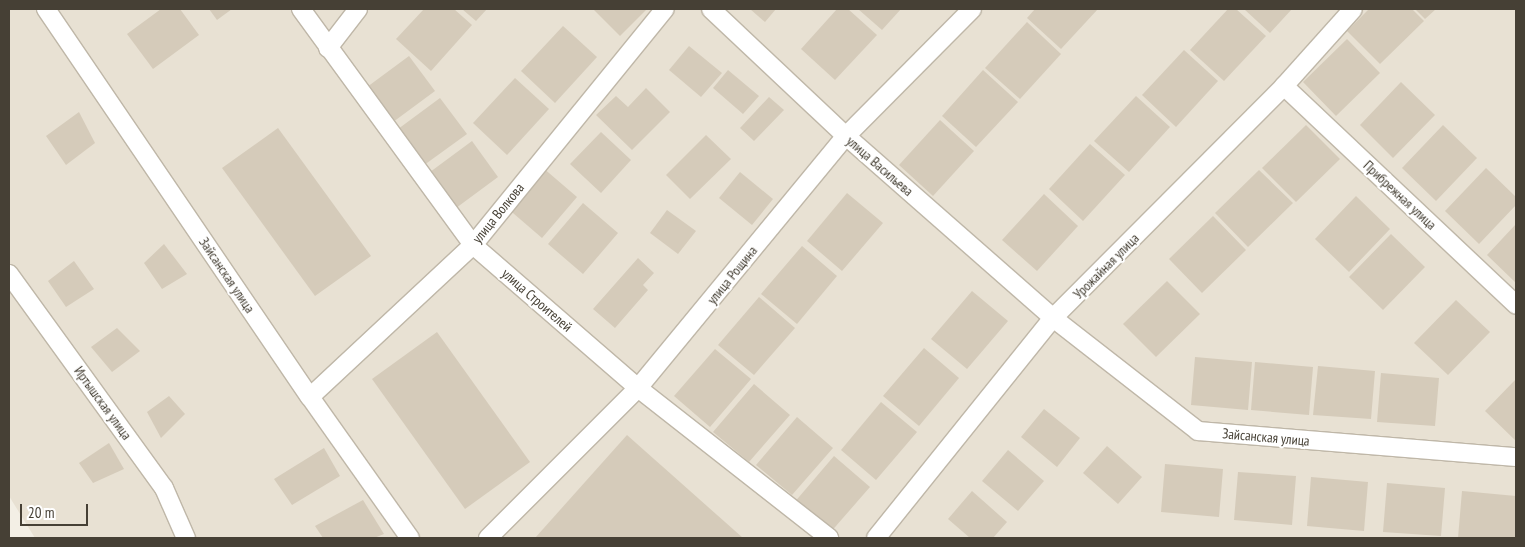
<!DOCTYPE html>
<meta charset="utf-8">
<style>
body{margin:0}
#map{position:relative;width:1525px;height:547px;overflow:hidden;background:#f3efe5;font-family:"PT Sans Narrow",sans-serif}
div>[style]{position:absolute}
.residential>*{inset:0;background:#e8e1d3}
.building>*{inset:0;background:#d5cbba}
.roads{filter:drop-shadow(1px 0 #bfb7a8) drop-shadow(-1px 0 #bfb7a8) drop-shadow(0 1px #bfb7a8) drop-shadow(0 -1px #bfb7a8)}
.street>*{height:18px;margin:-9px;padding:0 9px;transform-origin:9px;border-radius:9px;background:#fff}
span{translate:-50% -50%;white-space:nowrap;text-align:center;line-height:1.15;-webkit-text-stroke:4px #fff;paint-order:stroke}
.street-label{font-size:14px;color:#464035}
.frame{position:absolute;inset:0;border:10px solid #464035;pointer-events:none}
.scale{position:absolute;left:20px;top:504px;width:68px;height:22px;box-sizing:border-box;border:2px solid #464035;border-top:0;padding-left:6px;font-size:15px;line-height:18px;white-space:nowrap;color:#464035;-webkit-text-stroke:4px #fff;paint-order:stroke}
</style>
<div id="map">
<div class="residential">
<div style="clip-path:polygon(9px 9px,1516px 9px,1516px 538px,35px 538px,9px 496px)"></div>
</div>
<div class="building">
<div style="clip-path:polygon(161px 9px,180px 9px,199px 35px,153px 69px,127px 34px)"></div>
<div style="clip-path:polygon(209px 9px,232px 9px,217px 20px)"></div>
<div style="clip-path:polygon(424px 9px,454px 9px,472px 25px,431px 71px,396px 39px)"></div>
<div style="clip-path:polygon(462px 9px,487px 9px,476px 21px)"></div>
<div style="clip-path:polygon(593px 9px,647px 9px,620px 36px)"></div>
<div style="clip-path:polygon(750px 9px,776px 9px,765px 22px)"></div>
<div style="clip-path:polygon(837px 9px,848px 9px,877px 35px,835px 80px,801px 49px)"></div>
<div style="clip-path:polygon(858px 9px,901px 9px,882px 30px)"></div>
<div style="clip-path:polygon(1035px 9px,1098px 9px,1061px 49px,1027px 18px)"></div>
<div style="clip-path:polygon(1228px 9px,1236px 9px,1266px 36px,1224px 81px,1190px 50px)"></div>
<div style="clip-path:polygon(1244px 9px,1292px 9px,1270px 33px)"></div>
<div style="clip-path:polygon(1369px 9px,1412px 9px,1424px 21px,1380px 64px,1347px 31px)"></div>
<div style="clip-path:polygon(1415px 9px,1436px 9px,1425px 19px)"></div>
<div style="clip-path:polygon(1027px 22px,1061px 54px,1020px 99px,985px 68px)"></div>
<div style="clip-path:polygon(563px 26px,597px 57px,555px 103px,521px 71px)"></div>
<div style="clip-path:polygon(1347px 39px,1380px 73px,1336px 116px,1303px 82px)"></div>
<div style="clip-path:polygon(689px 46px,722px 73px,701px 97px,669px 70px)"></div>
<div style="clip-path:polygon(1184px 50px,1218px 81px,1176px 127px,1142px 95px)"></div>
<div style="clip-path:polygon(409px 56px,435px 91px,389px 125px,363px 90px)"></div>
<div style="clip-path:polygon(728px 70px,759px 96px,743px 114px,713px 88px)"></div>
<div style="clip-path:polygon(983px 70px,1018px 102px,976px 147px,942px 116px)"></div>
<div style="clip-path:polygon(515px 78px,549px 109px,507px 155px,473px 123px)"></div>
<div style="clip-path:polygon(1401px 82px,1435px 115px,1393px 158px,1360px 125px)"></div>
<div style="clip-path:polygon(646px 88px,670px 112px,632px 150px,596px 115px,616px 96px,628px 107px)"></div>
<div style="clip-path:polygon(1136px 96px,1170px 127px,1129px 172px,1094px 141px)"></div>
<div style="clip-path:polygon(769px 97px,784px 110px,754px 141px,740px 128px)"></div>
<div style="clip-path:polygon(440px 98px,467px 134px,420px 168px,394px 132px)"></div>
<div style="clip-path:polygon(79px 112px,95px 143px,66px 165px,46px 136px)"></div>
<div style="clip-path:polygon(940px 120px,974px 151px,933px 196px,899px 165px)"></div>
<div style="clip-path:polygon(1306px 125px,1340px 159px,1296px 202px,1262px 168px)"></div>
<div style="clip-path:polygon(1443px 125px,1477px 158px,1436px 201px,1402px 168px)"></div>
<div style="clip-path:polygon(278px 128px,371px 256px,315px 296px,222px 168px)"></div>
<div style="clip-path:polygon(601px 132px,631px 160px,601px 193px,570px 164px)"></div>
<div style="clip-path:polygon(706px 135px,731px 159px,690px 199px,666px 175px)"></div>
<div style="clip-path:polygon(472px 141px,498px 177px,452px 211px,426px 175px)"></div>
<div style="clip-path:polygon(1090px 144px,1125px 175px,1083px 221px,1049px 189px)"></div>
<div style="clip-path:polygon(542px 167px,577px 197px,542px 238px,507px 208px)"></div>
<div style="clip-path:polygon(1486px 168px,1516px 197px,1516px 205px,1479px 244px,1445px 211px)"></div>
<div style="clip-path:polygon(1259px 170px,1293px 203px,1248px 247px,1215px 213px)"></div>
<div style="clip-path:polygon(740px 172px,773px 199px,752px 225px,719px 198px)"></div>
<div style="clip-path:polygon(847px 193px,883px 223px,842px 271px,807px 241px)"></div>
<div style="clip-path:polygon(1044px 194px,1078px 226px,1037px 271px,1002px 240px)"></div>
<div style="clip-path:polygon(1356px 196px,1390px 229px,1349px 272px,1315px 239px)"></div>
<div style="clip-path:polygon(583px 203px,618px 233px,583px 274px,548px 244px)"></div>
<div style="clip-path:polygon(667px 210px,696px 231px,678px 254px,650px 233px)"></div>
<div style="clip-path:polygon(1213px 216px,1246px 250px,1202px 293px,1169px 259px)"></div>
<div style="clip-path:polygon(1516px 224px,1516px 283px,1487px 255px)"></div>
<div style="clip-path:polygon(1391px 234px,1425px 267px,1383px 310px,1349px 277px)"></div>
<div style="clip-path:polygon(164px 244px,187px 274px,162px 289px,144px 263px)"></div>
<div style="clip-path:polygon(802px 246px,837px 276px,797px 324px,761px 294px)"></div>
<div style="clip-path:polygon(638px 258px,654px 273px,643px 285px,648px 290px,615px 328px,593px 309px)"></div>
<div style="clip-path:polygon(74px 261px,94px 289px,66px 307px,48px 281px)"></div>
<div style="clip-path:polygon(1167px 281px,1200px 314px,1156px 357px,1123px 324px)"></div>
<div style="clip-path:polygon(972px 291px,1008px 321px,967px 369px,931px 339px)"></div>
<div style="clip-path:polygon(759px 297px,795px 328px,754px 375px,718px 345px)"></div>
<div style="clip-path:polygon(1456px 300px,1490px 332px,1448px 375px,1414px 343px)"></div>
<div style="clip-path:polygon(117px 328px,140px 351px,112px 372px,91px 347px)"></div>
<div style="clip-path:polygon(437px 332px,530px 462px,465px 509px,372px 379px)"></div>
<div style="clip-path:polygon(924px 348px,959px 378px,919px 426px,883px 396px)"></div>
<div style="clip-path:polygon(715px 349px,751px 379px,710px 427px,674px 396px)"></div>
<div style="clip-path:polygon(1195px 357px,1252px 362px,1248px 410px,1191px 405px)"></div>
<div style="clip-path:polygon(1255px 362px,1313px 367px,1309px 415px,1251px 410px)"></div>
<div style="clip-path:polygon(1318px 366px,1375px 371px,1371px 419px,1313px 415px)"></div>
<div style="clip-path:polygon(1381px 373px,1439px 378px,1435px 426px,1377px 422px)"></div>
<div style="clip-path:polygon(1516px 379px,1516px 441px,1485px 411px)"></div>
<div style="clip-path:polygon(754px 384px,790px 415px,749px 462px,713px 432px)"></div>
<div style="clip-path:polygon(169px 396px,185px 414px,161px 438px,147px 412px)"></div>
<div style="clip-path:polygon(881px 402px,917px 432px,876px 480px,841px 450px)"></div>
<div style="clip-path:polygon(1044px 409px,1080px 438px,1057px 467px,1021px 437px)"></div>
<div style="clip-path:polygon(797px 417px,833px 448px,792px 495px,756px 465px)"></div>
<div style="clip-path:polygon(627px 435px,743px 538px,535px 538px)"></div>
<div style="clip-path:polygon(109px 443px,124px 469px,93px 483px,79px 463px)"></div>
<div style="clip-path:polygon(1107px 446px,1142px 477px,1118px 504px,1083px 473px)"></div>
<div style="clip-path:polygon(324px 448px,340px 476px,292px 505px,274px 479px)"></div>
<div style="clip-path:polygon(1008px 450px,1044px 481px,1018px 511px,982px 481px)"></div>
<div style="clip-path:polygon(834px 456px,870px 487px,829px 534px,793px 504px)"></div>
<div style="clip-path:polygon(1165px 464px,1223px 469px,1219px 517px,1161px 512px)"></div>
<div style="clip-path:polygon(1238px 472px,1296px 476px,1292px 525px,1234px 520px)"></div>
<div style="clip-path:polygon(1311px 477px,1368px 482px,1364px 531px,1307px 526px)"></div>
<div style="clip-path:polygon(1387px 483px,1445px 488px,1441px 536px,1383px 532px)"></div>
<div style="clip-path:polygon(972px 491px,1007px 522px,993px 538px,970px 538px,948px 519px)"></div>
<div style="clip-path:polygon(1462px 491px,1516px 496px,1516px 538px,1458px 538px)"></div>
<div style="clip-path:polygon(363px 500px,384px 534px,374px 538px,323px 538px,315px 526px)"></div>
</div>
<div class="roads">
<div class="street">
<div style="left:46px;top:9px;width:469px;rotate:55.8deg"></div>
<div style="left:310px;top:397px;width:173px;rotate:54.7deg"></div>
<div style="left:301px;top:9px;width:292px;rotate:53.9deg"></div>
<div style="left:473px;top:245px;width:218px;rotate:40.9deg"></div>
<div style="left:638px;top:388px;width:243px;rotate:38.1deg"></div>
<div style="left:711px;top:9px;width:185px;rotate:43.3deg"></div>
<div style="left:846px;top:136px;width:276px;rotate:41.3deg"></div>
<div style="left:1053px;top:318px;width:184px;rotate:37.9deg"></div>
<div style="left:1198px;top:431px;width:319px;rotate:4.7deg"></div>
<div style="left:328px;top:48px;width:49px;rotate:-52.4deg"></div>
<div style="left:1284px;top:86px;width:319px;rotate:43.3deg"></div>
<div style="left:9px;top:274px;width:264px;rotate:54.1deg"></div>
<div style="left:164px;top:488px;width:55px;rotate:66.3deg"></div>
<div style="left:310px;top:397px;width:223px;rotate:-43deg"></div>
<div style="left:473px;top:245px;width:304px;rotate:-50.9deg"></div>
<div style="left:488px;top:538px;width:212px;rotate:-45deg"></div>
<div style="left:638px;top:388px;width:327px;rotate:-50.5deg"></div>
<div style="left:846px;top:136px;width:179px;rotate:-45.2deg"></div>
<div style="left:876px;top:538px;width:282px;rotate:-51.2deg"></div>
<div style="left:1053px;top:318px;width:327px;rotate:-45.1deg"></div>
<div style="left:1284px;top:86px;width:103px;rotate:-48.1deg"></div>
</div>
</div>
<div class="street-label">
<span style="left:880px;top:166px;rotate:41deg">улица Васильева</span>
<span style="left:1400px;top:195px;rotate:43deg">Прибрежная улица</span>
<span style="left:498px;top:213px;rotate:-51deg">улица Волкова</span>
<span style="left:1106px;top:266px;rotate:-45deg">Урожайная улица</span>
<span style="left:227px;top:275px;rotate:56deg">Зайсанская улица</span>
<span style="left:732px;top:275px;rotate:-51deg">улица Рощина</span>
<span style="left:537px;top:300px;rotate:41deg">улица Строителей</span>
<span style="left:103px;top:403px;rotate:54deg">Иртышская улица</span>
<span style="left:1266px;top:437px;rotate:5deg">Зайсанская улица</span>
</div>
<div class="frame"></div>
<div class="scale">20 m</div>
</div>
